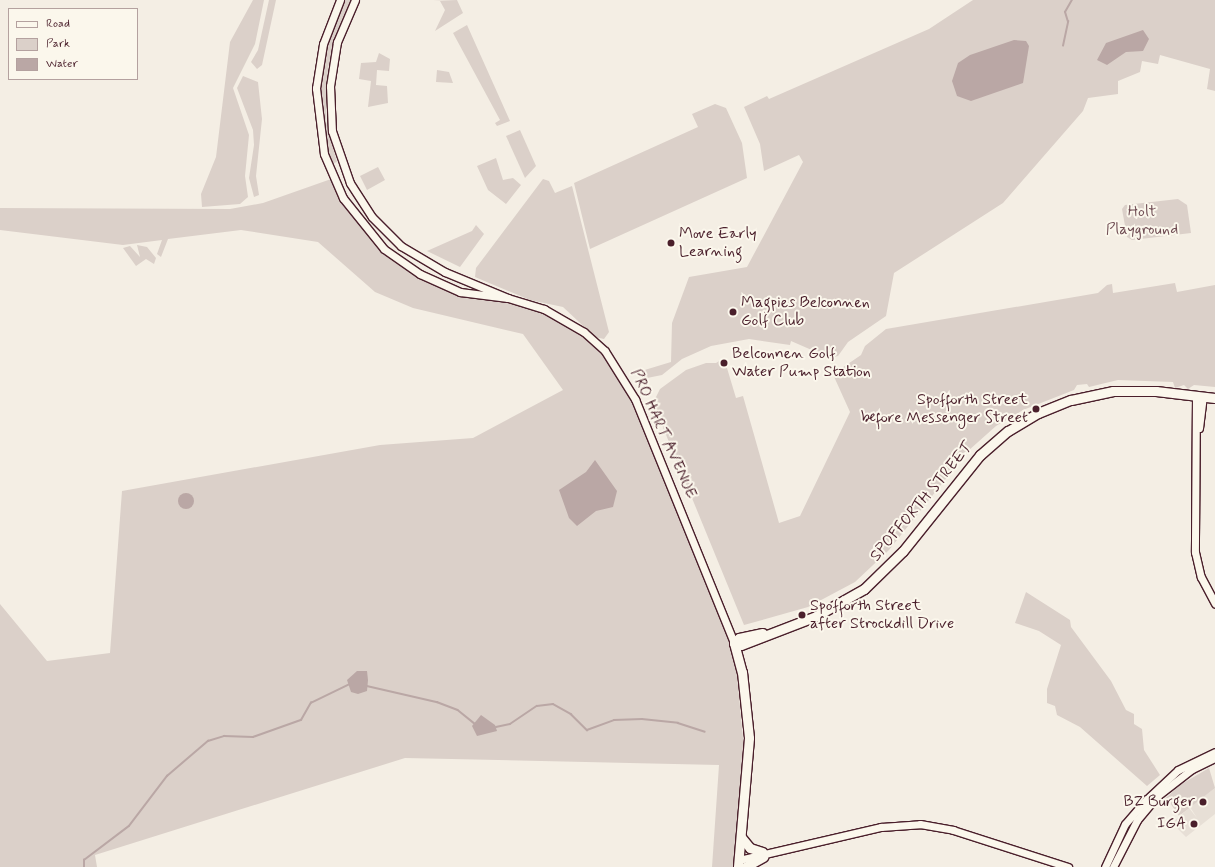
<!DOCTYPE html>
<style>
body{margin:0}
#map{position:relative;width:1215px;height:867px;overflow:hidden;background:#f4eee4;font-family:Mynerve,sans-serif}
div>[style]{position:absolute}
.built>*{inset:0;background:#e7dfd6}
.green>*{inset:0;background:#dbd0c9}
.water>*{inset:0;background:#baa7a5}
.round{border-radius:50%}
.stream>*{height:1.5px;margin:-0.75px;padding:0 0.75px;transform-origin:0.75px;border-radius:0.75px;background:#baa7a5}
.roads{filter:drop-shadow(1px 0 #4a1f2b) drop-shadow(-1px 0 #4a1f2b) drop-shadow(0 1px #4a1f2b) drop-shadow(0 -1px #4a1f2b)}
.minor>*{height:7px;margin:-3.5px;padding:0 3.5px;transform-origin:3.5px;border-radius:3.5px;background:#fbf7ec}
.major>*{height:9px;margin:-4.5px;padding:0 4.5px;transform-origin:4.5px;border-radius:4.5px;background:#fbf7ec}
.dots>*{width:11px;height:11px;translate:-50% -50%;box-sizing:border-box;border:2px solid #fbf7ec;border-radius:50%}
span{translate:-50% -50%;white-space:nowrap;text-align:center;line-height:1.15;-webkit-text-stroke:4px #fbf7ec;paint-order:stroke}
.park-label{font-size:16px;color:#6e4b52}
.poi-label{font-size:16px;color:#4a1f2b}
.left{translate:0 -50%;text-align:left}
.right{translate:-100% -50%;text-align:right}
.street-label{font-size:16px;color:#4a1f2b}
.legend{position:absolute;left:8px;top:8px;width:130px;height:72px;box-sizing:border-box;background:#fbf7ec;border:1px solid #b4a19f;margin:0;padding:5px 7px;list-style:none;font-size:12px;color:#4a1f2b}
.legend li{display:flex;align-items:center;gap:8px;height:20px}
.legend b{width:20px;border:1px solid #b4a19f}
</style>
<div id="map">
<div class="built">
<div style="clip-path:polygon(1215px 788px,1215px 814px,1186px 837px,1172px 823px,1189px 808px,1197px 818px,1190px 807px)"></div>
</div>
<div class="green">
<div style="clip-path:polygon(253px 0,264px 0,255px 44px,233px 88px,249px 135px,245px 176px,248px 197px,240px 204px,202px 207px,201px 194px,216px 157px,230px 42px)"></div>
<div style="clip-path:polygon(269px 0,276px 0,262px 65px,257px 69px,251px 62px,258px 50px)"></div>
<div style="clip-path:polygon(344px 0,352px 0,334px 42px,328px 68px,326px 122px,337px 162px,331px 164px,322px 133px,320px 74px,325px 49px)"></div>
<div style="clip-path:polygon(457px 0,463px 13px,435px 31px,445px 10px,440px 1px,433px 1px)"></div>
<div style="clip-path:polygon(973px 0,1215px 0,1215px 91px,1207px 89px,1210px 69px,1160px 55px,1158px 64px,1142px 61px,1140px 72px,1118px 81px,1118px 94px,1088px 98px,1083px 111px,1003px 203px,894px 273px,886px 316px,848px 342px,838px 356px,830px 358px,791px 341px,790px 345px,749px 339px,711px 346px,682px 359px,662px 375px,642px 379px,638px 372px,671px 362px,672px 323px,689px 277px,747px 267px,803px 162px,799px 155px,764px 171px,760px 144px,744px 107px,767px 96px,769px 99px,929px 29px)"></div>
<div style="clip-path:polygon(467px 25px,510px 121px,497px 126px,495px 123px,500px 120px,453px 33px)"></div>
<div style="clip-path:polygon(379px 53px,390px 59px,389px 71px,377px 70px,376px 85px,387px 86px,388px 103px,368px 107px,371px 81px,359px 79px,361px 63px,376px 62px)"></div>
<div style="clip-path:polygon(437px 70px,449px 72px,453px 83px,436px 82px)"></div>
<div style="clip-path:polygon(243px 76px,258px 82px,262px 119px,256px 176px,259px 195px,254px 197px,249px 178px,254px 145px,253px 130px,237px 88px)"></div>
<div style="clip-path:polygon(715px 104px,726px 108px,742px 143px,747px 178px,590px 249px,574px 183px,698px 127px,692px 114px)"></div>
<div style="clip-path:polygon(520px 130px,536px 166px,525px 178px,506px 136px)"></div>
<div style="clip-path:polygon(496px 158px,503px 180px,513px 178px,521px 185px,506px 204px,488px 190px,477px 166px)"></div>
<div style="clip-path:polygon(378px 167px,385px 180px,367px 190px,360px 176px)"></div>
<div style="clip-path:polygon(334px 178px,384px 249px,440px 284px,544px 309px,584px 332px,619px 368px,727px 632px,736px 664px,745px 760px,738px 867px,712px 867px,719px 765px,405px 758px,95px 855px,97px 867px,0 867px,0 604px,47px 661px,110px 653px,122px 491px,380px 445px,473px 438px,563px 390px,523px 334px,413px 308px,375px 292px,318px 242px,241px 230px,168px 239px,161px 257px,157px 254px,162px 240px,123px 245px,0 230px,0 208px,230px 209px,263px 203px)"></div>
<div style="clip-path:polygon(543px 179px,549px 181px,555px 193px,572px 186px,609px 332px,604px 339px,595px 337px,563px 307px,530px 300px,475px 277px,476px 268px)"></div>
<div style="clip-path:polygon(1178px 199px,1187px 205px,1191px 233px,1132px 240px,1127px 237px,1122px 209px,1125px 205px)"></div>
<div style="clip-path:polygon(476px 225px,484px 234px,460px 267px,427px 251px,472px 231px)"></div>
<div style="clip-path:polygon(137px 245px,147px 247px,156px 258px,154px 264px,146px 259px,136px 266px,123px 248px,130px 246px,140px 257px)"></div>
<div style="clip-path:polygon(1175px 283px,1177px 292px,1215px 285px,1215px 387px,1194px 385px,1188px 389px,1184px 385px,1175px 388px,1173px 382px,1118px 380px,1089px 387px,1087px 384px,1077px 385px,1074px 390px,1023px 410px,996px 426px,968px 451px,889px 550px,855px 582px,808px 607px,744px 625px,653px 403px,660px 389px,686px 370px,706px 363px,716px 363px,724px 358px,736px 398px,743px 396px,779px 523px,800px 516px,850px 412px,831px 370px,842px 368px,861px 355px,865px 346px,886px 329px,1098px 293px,1107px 285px,1112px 284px,1113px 293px)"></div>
<div style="clip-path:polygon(1026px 592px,1070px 620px,1071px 627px,1111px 681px,1126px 710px,1134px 714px,1134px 724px,1142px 729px,1144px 750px,1160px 775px,1147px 786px,1080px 727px,1057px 715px,1055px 706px,1047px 703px,1047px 689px,1061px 645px,1039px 631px,1015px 623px)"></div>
<div style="clip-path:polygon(1209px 768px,1215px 788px,1179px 816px,1168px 800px,1155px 808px,1180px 785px)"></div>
</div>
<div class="water">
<div style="clip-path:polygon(1143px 30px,1149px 39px,1143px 51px,1126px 52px,1107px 65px,1097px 60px,1106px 43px)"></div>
<div style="clip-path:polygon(1014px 40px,1026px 41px,1029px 46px,1023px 83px,971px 101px,957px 96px,952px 81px,958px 63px,970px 55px)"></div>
<div style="clip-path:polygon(595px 460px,617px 491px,613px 507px,596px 511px,577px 526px,569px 518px,559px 490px,586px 472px)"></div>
<div class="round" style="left:178px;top:493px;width:16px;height:16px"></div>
<div style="clip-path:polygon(357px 671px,367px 671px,368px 680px,367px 691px,358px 694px,351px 692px,347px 680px)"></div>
<div style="clip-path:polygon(481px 715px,495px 725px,497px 731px,477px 736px,472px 726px)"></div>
</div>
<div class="stream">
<div style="left:1063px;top:46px;width:25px;rotate:-78deg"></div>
<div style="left:1068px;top:22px;width:10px;rotate:-107deg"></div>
<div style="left:1065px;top:12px;width:14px;rotate:-60deg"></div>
<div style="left:367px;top:686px;width:72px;rotate:12.9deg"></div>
<div style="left:437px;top:702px;width:22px;rotate:21deg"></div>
<div style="left:458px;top:710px;width:22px;rotate:39deg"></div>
<div style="left:496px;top:727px;width:14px;rotate:-12deg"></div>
<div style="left:510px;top:724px;width:32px;rotate:-34deg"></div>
<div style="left:537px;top:706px;width:16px;rotate:-7deg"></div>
<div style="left:553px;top:704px;width:21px;rotate:29deg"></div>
<div style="left:571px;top:714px;width:23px;rotate:45deg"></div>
<div style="left:587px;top:730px;width:29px;rotate:-20deg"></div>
<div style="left:614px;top:720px;width:28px;rotate:-2deg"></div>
<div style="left:642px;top:719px;width:36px;rotate:6deg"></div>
<div style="left:678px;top:723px;width:28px;rotate:18deg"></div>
<div style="left:84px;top:867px;width:7px;rotate:-90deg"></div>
<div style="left:84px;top:860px;width:56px;rotate:-37.1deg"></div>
<div style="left:129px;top:826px;width:63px;rotate:-52.8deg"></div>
<div style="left:167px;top:776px;width:54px;rotate:-40.5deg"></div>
<div style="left:208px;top:741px;width:17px;rotate:-17deg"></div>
<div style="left:224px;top:736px;width:29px;rotate:2deg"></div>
<div style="left:253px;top:737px;width:51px;rotate:-19.5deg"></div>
<div style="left:301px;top:720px;width:20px;rotate:-60deg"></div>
<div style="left:311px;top:703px;width:43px;rotate:-26deg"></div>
</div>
<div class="roads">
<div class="minor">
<div style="left:340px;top:0;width:47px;rotate:111.1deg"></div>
<div style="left:323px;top:44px;width:45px;rotate:99deg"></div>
<div style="left:316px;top:88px;width:66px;rotate:83.1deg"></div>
<div style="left:324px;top:154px;width:48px;rotate:66.6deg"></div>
<div style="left:343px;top:198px;width:65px;rotate:51.2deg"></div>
<div style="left:384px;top:249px;width:44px;rotate:34.8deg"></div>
<div style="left:420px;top:274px;width:44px;rotate:24.2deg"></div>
<div style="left:460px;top:292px;width:48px;rotate:7.1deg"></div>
<div style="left:508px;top:298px;width:38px;rotate:17deg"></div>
<div style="left:544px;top:309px;width:46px;rotate:29.9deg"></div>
<div style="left:584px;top:332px;width:28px;rotate:42deg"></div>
<div style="left:605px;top:351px;width:57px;rotate:58deg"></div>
<div style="left:635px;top:399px;width:263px;rotate:67.9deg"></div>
<div style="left:355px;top:0;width:46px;rotate:113.2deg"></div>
<div style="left:337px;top:42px;width:45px;rotate:99deg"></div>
<div style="left:330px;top:86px;width:45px;rotate:87.5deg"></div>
<div style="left:332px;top:131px;width:55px;rotate:70.9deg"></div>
<div style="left:350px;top:183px;width:40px;rotate:57.1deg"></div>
<div style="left:372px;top:217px;width:41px;rotate:45deg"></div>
<div style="left:401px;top:246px;width:51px;rotate:30.6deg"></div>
<div style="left:445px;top:272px;width:68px;rotate:22.4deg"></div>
<div style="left:1196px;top:396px;width:156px;rotate:90.4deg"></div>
<div style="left:1195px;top:552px;width:26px;rotate:77deg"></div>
<div style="left:1201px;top:577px;width:30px;rotate:62deg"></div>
<div style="left:1199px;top:428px;width:31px;rotate:-83deg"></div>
<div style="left:739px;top:860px;width:146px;rotate:-13.1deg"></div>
<div style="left:881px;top:827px;width:39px;rotate:-4deg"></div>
<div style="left:920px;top:824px;width:34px;rotate:10deg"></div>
<div style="left:953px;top:830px;width:121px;rotate:17.8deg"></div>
<div style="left:1105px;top:867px;width:47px;rotate:-65.1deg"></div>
<div style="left:1125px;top:824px;width:33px;rotate:-49deg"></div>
<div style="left:1147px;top:799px;width:42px;rotate:-43.1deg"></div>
<div style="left:1178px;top:770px;width:41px;rotate:-25.9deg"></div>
<div style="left:1113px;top:867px;width:53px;rotate:-62.9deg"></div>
<div style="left:1137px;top:820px;width:30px;rotate:-50deg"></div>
<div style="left:1156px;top:797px;width:46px;rotate:-37.9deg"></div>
<div style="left:1192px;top:769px;width:25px;rotate:-26deg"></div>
</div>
<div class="major">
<div style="left:734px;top:643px;width:7px;rotate:16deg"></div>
<div style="left:741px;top:645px;width:80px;rotate:-21.1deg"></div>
<div style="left:816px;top:616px;width:55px;rotate:-29.4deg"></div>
<div style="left:864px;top:589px;width:54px;rotate:-44.3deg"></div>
<div style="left:903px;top:551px;width:123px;rotate:-51.3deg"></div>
<div style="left:980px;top:455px;width:37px;rotate:-41deg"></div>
<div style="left:1008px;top:431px;width:35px;rotate:-31deg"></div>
<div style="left:1038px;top:413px;width:35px;rotate:-22deg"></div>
<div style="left:1071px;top:400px;width:43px;rotate:-12.1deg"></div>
<div style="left:1113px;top:391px;width:43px"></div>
<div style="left:1156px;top:391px;width:59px;rotate:6.8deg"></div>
<div style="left:734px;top:643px;width:30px;rotate:75deg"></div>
<div style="left:742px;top:672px;width:66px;rotate:83.9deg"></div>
<div style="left:749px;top:738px;width:129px;rotate:94.9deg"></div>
<div style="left:734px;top:643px;width:7px;rotate:-45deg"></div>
<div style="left:739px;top:638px;width:24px;rotate:-12deg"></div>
<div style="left:741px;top:837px;width:14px;rotate:51deg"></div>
<div style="left:750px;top:848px;width:13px;rotate:18deg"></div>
<div style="left:745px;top:867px;width:21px;rotate:-29deg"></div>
</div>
</div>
<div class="dots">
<div style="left:671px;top:243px;background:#4a1f2b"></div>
<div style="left:733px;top:312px;background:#4a1f2b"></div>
<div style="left:724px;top:363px;background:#4a1f2b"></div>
<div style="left:1036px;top:409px;background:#4a1f2b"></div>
<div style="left:802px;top:615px;background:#4a1f2b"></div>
<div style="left:1203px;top:802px;background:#4a1f2b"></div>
<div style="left:1194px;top:824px;background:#4a1f2b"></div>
</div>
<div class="park-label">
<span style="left:1142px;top:221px">Holt<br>Playground</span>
</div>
<div class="poi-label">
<span class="left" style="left:679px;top:243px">Move Early<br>Learning</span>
<span class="left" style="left:741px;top:312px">Magpies Belconnen<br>Golf Club</span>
<span class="left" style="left:732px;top:363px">Belconnen Golf<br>Water Pump Station</span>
<span class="right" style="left:1028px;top:409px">Spofforth Street<br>before Messenger Street</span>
<span class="left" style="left:810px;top:615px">Spofforth Street<br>after Strockdill Drive</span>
<span class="right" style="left:1195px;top:802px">BZ Burger</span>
<span class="right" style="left:1186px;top:824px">IGA</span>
</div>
<div class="street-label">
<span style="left:663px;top:434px;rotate:66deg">PRO HART AVENUE</span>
<span style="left:922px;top:502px;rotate:-50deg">SPOFFORTH STREET</span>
</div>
<ul class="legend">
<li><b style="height:5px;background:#fbf7ec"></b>Road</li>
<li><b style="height:11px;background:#dbd0c9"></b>Park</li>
<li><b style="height:11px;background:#baa7a5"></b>Water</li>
</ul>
</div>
